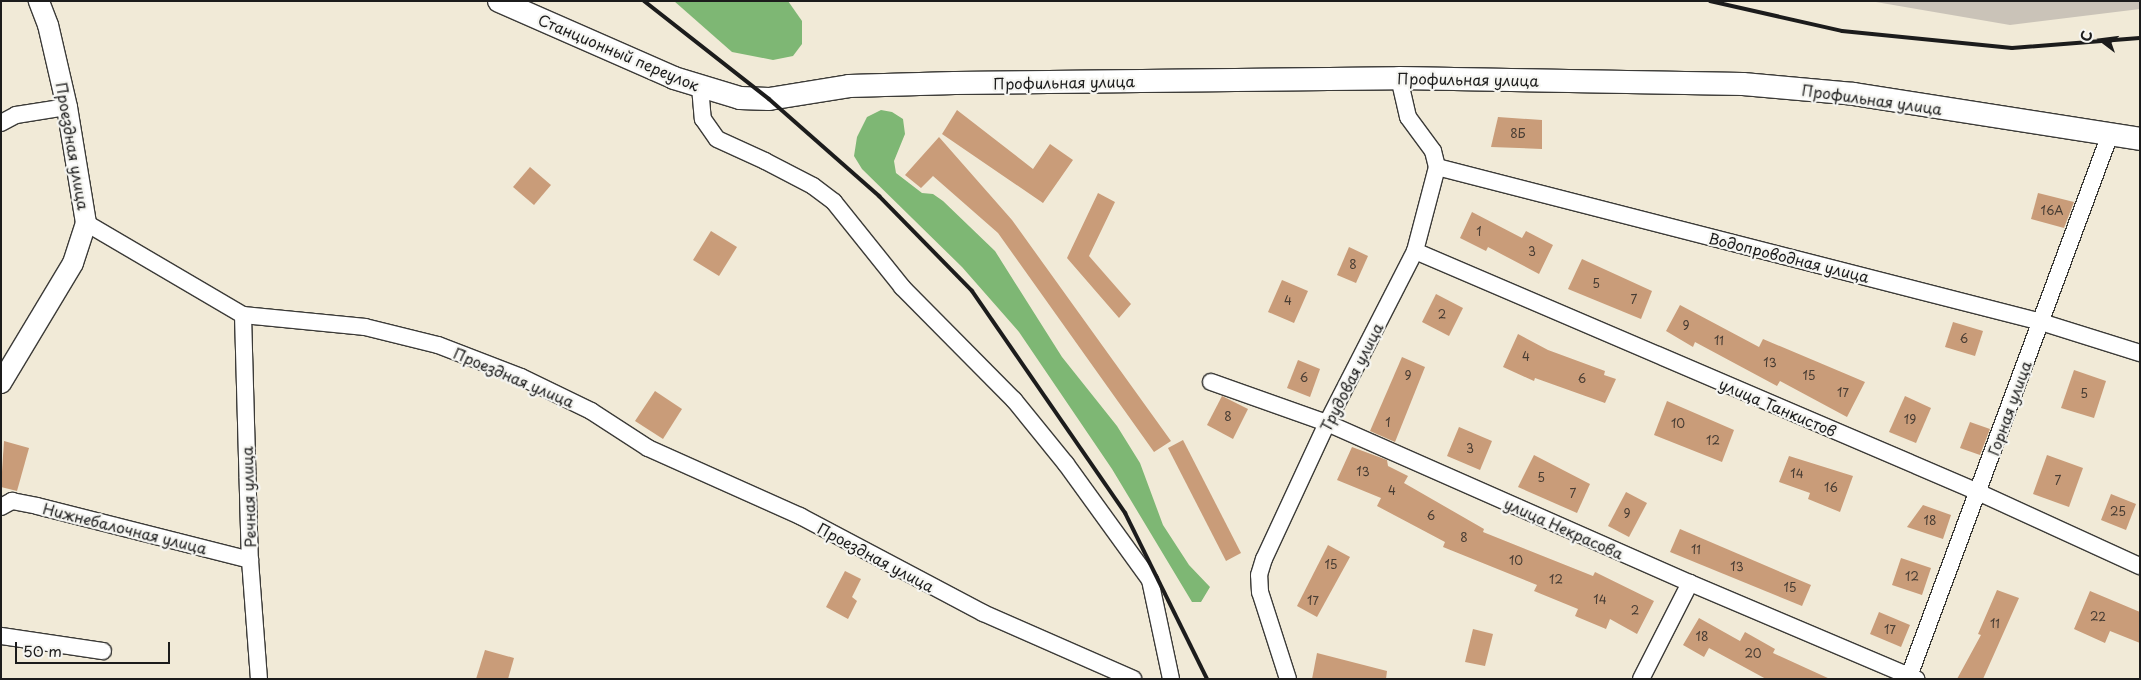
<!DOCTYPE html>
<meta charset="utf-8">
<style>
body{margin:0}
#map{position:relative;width:2141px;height:680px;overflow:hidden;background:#f1ead7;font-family:"Playpen Sans",sans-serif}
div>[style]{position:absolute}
.industrial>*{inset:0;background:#cac3b8}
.forest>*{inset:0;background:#7eb774}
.building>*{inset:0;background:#c99c79}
.roads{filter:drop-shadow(1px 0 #3c3b38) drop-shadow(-1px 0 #3c3b38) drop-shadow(0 1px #3c3b38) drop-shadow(0 -1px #3c3b38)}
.minor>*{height:16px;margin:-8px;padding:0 8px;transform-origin:8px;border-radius:8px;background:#fff}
.tertiary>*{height:20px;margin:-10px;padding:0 10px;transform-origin:10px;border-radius:10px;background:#fff}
.secondary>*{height:22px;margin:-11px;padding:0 11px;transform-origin:11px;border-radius:11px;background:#fff}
.rail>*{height:4px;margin:-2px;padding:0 2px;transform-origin:2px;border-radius:2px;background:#1c1c1c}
span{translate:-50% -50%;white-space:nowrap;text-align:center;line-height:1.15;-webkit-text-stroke:4.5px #f6f6f2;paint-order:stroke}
.number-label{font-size:12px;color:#473c33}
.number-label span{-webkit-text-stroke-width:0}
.street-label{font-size:15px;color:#1c1c1c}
.frame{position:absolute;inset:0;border:2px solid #1c1c1c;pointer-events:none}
.north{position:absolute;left:2076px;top:15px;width:50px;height:50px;-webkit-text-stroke:4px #f6f6f2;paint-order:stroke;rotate:285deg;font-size:14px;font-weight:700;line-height:20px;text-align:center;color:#1c1c1c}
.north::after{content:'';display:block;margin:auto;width:18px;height:22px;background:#1c1c1c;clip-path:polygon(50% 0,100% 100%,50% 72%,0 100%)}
.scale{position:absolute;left:15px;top:642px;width:155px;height:22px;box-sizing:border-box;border:2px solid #1c1c1c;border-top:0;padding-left:6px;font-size:15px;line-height:18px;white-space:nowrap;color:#1c1c1c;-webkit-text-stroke:4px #f6f6f2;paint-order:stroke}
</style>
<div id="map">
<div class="industrial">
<div style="clip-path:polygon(1870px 1px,2140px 1px,2140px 9px,2010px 25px)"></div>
</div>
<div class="forest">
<div style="clip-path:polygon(674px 1px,788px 1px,802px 21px,802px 44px,793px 56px,773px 60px,732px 52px)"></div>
<div style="clip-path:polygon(881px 110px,892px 112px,903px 119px,905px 134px,894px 161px,896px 173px,922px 193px,933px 194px,943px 201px,995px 251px,1062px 357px,1117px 426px,1140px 463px,1163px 525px,1189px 565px,1210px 587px,1201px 602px,1192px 602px,1112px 469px,1019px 332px,962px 267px,862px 169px,854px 156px,857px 137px,867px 117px)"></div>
</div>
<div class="building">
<div style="clip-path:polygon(957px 110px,1033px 169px,1050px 144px,1073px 160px,1043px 203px,942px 134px)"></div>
<div style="clip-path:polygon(1498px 117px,1542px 120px,1542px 149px,1491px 147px)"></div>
<div style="clip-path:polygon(939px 137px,1012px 220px,1171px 441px,1154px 452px,998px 233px,933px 176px,921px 188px,905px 175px)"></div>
<div style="clip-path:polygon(530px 167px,551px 185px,534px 205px,513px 187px)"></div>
<div style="clip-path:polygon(1098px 193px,1115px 202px,1089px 256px,1131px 304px,1119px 318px,1067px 258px)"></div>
<div style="clip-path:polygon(2038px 193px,2074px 202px,2064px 228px,2031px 219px)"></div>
<div style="clip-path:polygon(1472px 212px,1522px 238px,1526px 231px,1553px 245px,1539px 274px,1488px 247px,1486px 251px,1460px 238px)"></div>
<div style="clip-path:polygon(711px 231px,737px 247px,719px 276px,693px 260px)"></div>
<div style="clip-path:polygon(1349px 247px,1368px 256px,1356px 283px,1337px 275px)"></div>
<div style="clip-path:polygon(1582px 259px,1652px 291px,1641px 319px,1568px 289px)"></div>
<div style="clip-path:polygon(1282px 280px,1308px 291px,1294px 323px,1268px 312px)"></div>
<div style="clip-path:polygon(1436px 294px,1463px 308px,1449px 336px,1422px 322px)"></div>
<div style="clip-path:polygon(1680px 305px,1759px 347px,1763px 339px,1865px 382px,1847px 417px,1780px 381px,1777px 386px,1695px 342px,1693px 347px,1666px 331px)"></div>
<div style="clip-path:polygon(1953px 322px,1983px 331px,1975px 356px,1945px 347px)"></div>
<div style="clip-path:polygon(1518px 334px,1548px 350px,1605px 371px,1604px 375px,1616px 379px,1605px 403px,1535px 378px,1534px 381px,1503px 367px)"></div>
<div style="clip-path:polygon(1402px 357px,1425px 367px,1395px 442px,1370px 431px)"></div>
<div style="clip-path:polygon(1298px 360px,1320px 369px,1310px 397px,1287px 388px)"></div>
<div style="clip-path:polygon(2074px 370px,2106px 381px,2094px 418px,2061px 408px)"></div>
<div style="clip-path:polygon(655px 391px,682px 409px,663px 439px,635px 421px)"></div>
<div style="clip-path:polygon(1222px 396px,1248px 409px,1233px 439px,1207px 425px)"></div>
<div style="clip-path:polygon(1905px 396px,1931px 408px,1916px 443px,1889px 432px)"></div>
<div style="clip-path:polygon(1667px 401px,1734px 430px,1722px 462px,1654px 435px)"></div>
<div style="clip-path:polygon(1970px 422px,1990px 429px,1980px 455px,1960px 448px)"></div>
<div style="clip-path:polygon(1459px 427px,1492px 441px,1480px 470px,1447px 456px)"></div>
<div style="clip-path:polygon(1183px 440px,1241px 553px,1226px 561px,1168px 448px)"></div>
<div style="clip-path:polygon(4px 441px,29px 448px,17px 491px,1px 487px)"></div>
<div style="clip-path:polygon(1352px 447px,1387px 460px,1388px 466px,1408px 476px,1404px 483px,1484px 529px,1483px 532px,1593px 576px,1595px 572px,1654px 601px,1637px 634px,1610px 619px,1606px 629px,1575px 616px,1578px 609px,1534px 591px,1537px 585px,1443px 547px,1445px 542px,1377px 506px,1381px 498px,1337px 480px)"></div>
<div style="clip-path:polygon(1534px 455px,1590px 484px,1577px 513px,1518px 487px)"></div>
<div style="clip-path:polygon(2047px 455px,2083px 468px,2069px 507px,2033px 494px)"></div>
<div style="clip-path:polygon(1789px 456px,1853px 476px,1840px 512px,1808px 499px,1810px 493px,1779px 482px)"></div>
<div style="clip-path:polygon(1626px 492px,1647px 503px,1629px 537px,1608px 526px)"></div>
<div style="clip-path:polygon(2111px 494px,2136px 504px,2126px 530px,2101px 520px)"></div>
<div style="clip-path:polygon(1923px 505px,1951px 515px,1943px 539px,1907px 527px)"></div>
<div style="clip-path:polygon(1680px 529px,1811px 585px,1802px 606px,1670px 552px)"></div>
<div style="clip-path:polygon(1328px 545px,1350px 557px,1317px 617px,1297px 606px)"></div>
<div style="clip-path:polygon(1901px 558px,1931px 568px,1922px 595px,1892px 585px)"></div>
<div style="clip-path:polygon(845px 571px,861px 579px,852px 597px,857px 601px,848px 619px,826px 607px)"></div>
<div style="clip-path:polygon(1997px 590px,2019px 598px,1983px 679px,1957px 679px,1981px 635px,1978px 634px)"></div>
<div style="clip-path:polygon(2090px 591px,2140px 612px,2140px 643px,2110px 631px,2105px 643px,2074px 629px)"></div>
<div style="clip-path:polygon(1879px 612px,1910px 625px,1901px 647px,1870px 634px)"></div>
<div style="clip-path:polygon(1699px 618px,1740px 641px,1745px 632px,1775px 649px,1773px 653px,1830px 679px,1766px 679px,1709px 648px,1704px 657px,1683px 645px)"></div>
<div style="clip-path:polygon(1473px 629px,1493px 634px,1485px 666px,1465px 662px)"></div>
<div style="clip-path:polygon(485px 650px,514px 658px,508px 679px,476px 679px)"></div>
<div style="clip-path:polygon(1317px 653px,1387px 671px,1386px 679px,1312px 679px)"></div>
</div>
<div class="roads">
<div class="minor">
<div style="left:700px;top:87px;width:32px;rotate:85deg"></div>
<div style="left:703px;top:119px;width:24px;rotate:55deg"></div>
<div style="left:717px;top:139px;width:53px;rotate:24.6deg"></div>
<div style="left:765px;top:161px;width:54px;rotate:27.5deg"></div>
<div style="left:813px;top:186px;width:26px;rotate:37deg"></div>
<div style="left:834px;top:202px;width:109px;rotate:51.3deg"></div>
<div style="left:902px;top:287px;width:159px;rotate:45.3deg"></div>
<div style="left:1014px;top:400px;width:82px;rotate:50.9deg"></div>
<div style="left:1066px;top:464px;width:143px;rotate:54.1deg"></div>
<div style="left:1150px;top:580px;width:101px;rotate:78deg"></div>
<div style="left:1px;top:123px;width:17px;rotate:-28deg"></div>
<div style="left:16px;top:115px;width:52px;rotate:-8.9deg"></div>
<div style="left:1437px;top:167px;width:624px;rotate:14.39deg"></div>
<div style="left:2041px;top:322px;width:104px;rotate:17.4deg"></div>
<div style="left:86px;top:223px;width:182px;rotate:30.4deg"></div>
<div style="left:243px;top:315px;width:123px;rotate:5.6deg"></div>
<div style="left:365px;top:327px;width:75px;rotate:13.9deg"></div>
<div style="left:438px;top:345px;width:89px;rotate:21.1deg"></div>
<div style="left:521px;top:377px;width:78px;rotate:25.9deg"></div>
<div style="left:591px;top:411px;width:68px;rotate:33deg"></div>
<div style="left:648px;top:448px;width:167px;rotate:24.1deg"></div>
<div style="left:800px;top:516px;width:207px;rotate:27.9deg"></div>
<div style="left:983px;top:613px;width:164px;rotate:23.7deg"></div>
<div style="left:1415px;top:251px;width:612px;rotate:23.17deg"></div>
<div style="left:1978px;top:492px;width:178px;rotate:24.6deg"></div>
<div style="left:243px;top:315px;width:245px;rotate:88.4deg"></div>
<div style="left:250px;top:560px;width:119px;rotate:85.7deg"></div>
<div style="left:1211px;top:382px;width:123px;rotate:19.5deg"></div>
<div style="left:1327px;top:423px;width:397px;rotate:23.8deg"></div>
<div style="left:1690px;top:583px;width:246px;rotate:23deg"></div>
<div style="left:1px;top:507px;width:13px;rotate:-29deg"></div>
<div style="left:12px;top:501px;width:25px;rotate:11deg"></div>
<div style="left:37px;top:506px;width:220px;rotate:14.2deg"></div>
<div style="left:1px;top:636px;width:103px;rotate:8.4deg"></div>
<div style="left:1288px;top:679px;width:91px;rotate:-107.8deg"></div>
<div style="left:1260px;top:592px;width:17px;rotate:-93deg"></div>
<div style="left:1259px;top:575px;width:17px;rotate:-73deg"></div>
<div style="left:1264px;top:559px;width:150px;rotate:-65.1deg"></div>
<div style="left:1327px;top:423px;width:193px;rotate:-62.9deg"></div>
<div style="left:1415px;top:251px;width:87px;rotate:-75.3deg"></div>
<div style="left:1437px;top:167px;width:16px;rotate:-104deg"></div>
<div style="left:1433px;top:151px;width:42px;rotate:-126.3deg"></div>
<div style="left:1408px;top:117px;width:40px;rotate:-103deg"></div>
<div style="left:1641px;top:679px;width:108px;rotate:-63deg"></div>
<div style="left:1908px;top:679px;width:578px;rotate:-69.65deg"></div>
</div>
<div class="tertiary">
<div style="left:1px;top:383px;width:140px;rotate:-59deg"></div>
<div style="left:73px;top:263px;width:42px;rotate:-72deg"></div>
<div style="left:86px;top:223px;width:118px;rotate:-99.3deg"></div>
<div style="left:67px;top:107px;width:84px;rotate:-103deg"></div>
<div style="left:48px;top:25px;width:26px;rotate:-111deg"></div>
</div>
<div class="secondary">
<div style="left:499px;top:1px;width:191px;rotate:23.7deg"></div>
<div style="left:674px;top:78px;width:69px;rotate:16.9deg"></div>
<div style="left:740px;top:98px;width:29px;rotate:2deg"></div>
<div style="left:769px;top:99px;width:81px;rotate:-9.2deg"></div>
<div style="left:849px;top:86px;width:106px;rotate:-1.6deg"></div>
<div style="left:955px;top:83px;width:444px;rotate:-0.6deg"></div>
<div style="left:1399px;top:78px;width:344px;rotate:1deg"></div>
<div style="left:1743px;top:84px;width:111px;rotate:5.1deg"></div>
<div style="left:1854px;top:94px;width:290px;rotate:8.9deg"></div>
</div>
</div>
<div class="rail">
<div style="left:644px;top:1px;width:159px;rotate:38.1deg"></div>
<div style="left:769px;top:99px;width:147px;rotate:41.4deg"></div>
<div style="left:879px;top:196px;width:133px;rotate:45.6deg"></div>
<div style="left:972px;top:291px;width:270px;rotate:55.4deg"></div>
<div style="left:1125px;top:513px;width:185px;rotate:63.7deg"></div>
<div style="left:1710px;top:1px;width:135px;rotate:12.8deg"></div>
<div style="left:1842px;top:31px;width:171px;rotate:5.7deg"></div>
<div style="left:2012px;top:48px;width:128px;rotate:-4.5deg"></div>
</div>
<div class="number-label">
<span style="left:1518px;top:134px">8Б</span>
<span style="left:2052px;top:211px">16А</span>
<span style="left:1479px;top:232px">1</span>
<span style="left:1532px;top:252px">3</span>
<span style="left:1353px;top:265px">8</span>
<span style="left:1596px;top:284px">5</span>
<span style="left:1634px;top:300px">7</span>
<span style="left:1288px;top:301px">4</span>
<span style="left:1442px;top:315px">2</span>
<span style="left:1686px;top:326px">9</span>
<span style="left:1964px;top:339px">6</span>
<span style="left:1719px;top:341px">11</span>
<span style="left:1526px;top:357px">4</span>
<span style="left:1770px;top:363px">13</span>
<span style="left:1408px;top:376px">9</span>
<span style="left:1809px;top:376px">15</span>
<span style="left:1304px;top:378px">6</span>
<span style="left:1582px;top:379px">6</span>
<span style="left:1843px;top:393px">17</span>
<span style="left:2084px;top:394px">5</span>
<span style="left:1228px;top:417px">8</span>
<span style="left:1910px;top:420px">19</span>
<span style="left:1388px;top:423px">1</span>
<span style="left:1678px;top:424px">10</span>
<span style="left:1713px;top:441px">12</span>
<span style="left:1470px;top:449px">3</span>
<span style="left:1363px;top:472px">13</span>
<span style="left:1797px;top:474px">14</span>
<span style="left:1541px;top:478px">5</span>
<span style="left:2058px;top:481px">7</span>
<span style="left:1831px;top:488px">16</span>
<span style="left:1392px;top:491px">4</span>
<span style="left:1573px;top:494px">7</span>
<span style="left:2118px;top:512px">25</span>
<span style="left:1627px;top:514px">9</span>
<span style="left:1431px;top:516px">6</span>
<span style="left:1930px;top:521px">18</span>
<span style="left:1464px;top:538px">8</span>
<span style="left:1696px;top:550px">11</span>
<span style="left:1516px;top:561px">10</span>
<span style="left:1331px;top:565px">15</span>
<span style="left:1737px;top:567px">13</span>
<span style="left:1912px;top:577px">12</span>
<span style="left:1556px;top:580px">12</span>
<span style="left:1790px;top:588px">15</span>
<span style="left:1600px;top:600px">14</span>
<span style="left:1313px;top:601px">17</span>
<span style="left:1635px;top:611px">2</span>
<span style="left:2098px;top:617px">22</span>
<span style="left:1995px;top:624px">11</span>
<span style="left:1890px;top:630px">17</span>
<span style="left:1702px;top:637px">18</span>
<span style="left:1753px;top:654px">20</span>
</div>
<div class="street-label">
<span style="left:619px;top:52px;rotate:23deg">Станционный переулок</span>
<span style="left:1468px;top:79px;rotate:1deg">Профильная улица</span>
<span style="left:1064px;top:82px;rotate:-1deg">Профильная улица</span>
<span style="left:1872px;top:99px;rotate:8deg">Профильная улица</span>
<span style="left:73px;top:146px;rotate:80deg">Проездная улица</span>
<span style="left:1789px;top:257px;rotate:14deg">Водопроводная улица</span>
<span style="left:514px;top:377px;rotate:23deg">Проездная улица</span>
<span style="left:1351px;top:377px;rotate:-63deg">Трудовая улица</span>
<span style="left:1778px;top:407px;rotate:23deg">улица Танкистов</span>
<span style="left:2009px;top:408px;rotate:-70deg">Горная улица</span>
<span style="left:248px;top:497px;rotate:-92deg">Речная улица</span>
<span style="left:125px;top:528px;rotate:14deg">Нижнебалочная улица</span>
<span style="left:1564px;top:528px;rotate:24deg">улица Некрасова</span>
<span style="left:876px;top:557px;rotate:28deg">Проездная улица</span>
</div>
<div class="frame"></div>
<div class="north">С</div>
<div class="scale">50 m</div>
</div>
